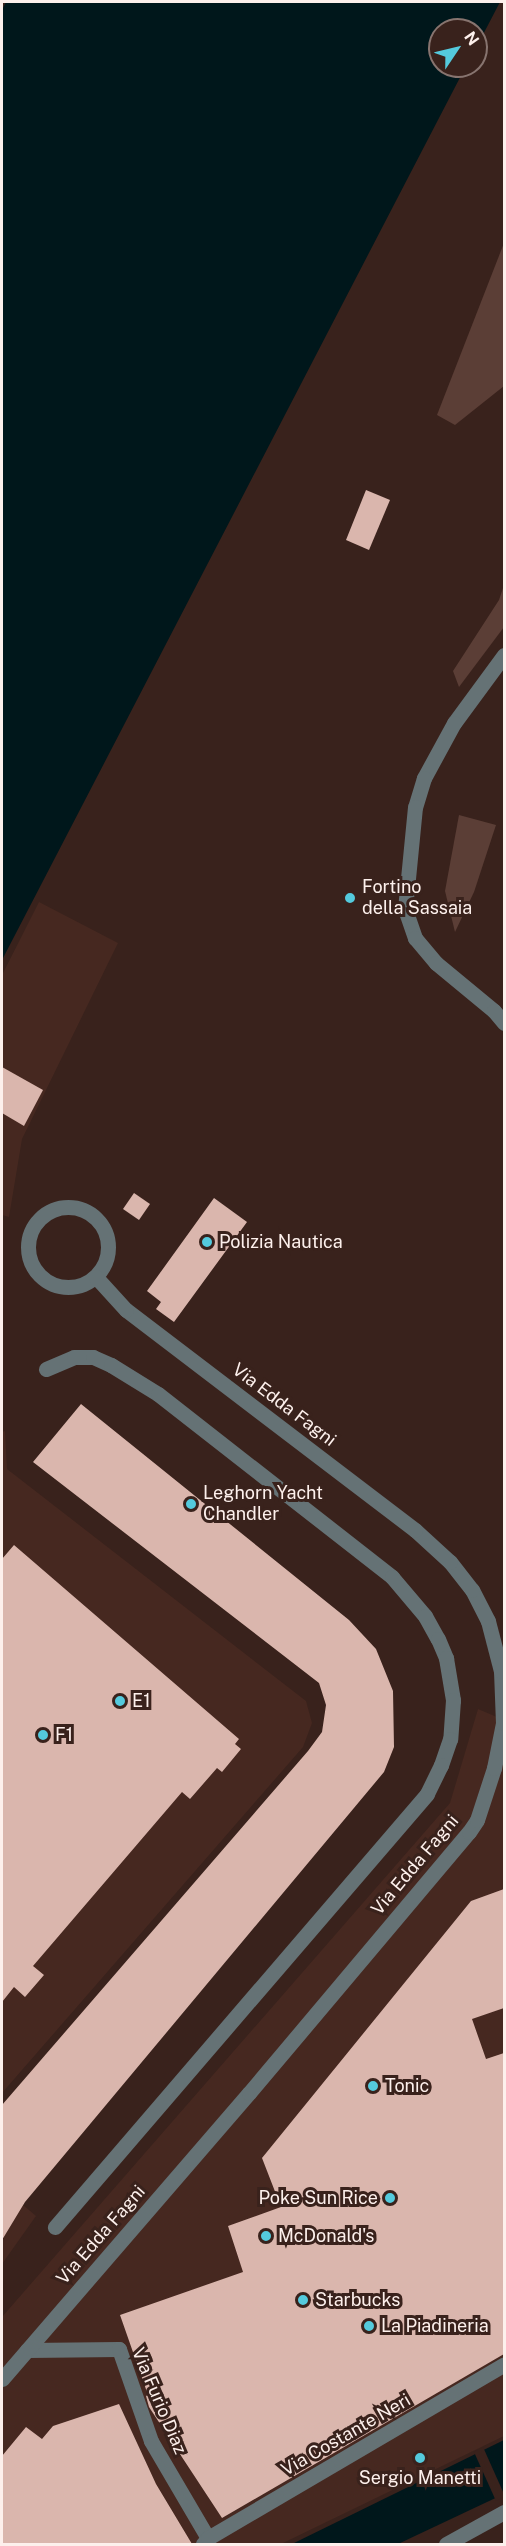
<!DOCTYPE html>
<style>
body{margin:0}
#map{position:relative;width:506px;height:2546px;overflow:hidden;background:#39221c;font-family:"Public Sans",sans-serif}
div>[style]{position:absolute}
.built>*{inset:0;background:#462820}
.green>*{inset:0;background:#5b3e36}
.water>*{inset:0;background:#00171b}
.pier>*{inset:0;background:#39221c}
.building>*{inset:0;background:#dab6ad}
.street>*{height:15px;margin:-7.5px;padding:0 7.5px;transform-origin:7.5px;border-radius:7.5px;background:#657275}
.street>.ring{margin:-7.5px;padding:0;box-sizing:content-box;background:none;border:15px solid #657275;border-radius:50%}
.dots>*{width:16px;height:16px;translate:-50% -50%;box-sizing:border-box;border:3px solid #39221c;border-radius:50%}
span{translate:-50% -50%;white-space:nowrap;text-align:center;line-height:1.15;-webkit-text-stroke:6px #39221c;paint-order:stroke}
.poi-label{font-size:18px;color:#fdf0ec}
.left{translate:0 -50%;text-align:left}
.right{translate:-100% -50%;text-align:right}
.street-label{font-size:18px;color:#fdf0ec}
.frame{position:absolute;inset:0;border:3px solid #fdf0ec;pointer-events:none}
.north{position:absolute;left:428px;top:18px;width:60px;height:60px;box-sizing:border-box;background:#39221c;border:2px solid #87746f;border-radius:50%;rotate:55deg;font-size:16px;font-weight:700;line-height:24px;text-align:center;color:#fdf0ec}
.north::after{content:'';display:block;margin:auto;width:21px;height:27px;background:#54cadd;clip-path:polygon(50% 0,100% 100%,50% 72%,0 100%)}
</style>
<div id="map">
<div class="built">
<div style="clip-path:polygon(39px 902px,118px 943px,22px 1139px,9px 1217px,2px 1215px,2px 975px)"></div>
<div style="clip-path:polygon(5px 1431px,7px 1469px,306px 1701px,312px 1723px,303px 1747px,2px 2093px,2px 1432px)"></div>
<div style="clip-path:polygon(478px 1709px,504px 1720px,504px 2436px,281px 2544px,2px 2544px,2px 2317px,450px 1803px)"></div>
<div style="clip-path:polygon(2px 2187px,36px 2216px,2px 2264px)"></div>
</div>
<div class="green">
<div style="clip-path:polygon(504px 243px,504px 386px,455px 425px,437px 415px)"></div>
<div style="clip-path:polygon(504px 585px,504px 627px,459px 687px,453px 671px,499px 600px)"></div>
<div style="clip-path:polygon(459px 815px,496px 825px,474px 892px,455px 932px,445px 891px)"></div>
</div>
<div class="water">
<div style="clip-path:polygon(6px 2px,500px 2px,476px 48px,476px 30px,440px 30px,440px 66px,466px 66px,2px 960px,2px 10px)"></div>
<div style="clip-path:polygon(504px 2440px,504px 2494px,398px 2544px,292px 2544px)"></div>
</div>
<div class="pier">
<div style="clip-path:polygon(483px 2447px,504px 2494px,504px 2497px,496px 2501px,474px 2452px)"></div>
</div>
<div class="building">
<div style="clip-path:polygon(366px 490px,390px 500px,369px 550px,346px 540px)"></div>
<div style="clip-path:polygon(2px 1067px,43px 1090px,24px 1126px,2px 1113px)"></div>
<div style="clip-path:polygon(134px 1193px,150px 1204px,139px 1220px,123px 1209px)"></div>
<div style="clip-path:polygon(214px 1198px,247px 1222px,174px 1322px,156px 1309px,161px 1302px,147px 1291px)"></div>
<div style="clip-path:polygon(81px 1404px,349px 1620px,376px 1649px,393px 1691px,394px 1747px,384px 1772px,25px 2202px,2px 2240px,2px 2105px,308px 1751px,322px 1732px,326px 1705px,319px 1683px,33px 1462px)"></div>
<div style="clip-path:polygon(14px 1545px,239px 1739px,235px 1744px,241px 1749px,222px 1772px,217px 1768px,190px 1799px,182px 1792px,33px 1966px,44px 1975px,25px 1997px,14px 1987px,2px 2002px,2px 1559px)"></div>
<div style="clip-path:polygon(504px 1889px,504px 2008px,472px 2019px,486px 2059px,504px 2053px,504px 2354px,222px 2518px,149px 2407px,146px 2396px,148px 2395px,120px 2315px,243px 2272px,228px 2226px,281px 2207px,262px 2158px,471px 1901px)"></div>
<div style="clip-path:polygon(119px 2404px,156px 2484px,192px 2544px,2px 2544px,2px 2456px,26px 2427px,42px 2439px,53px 2426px)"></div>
</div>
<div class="street">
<div style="left:504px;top:655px;width:84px;rotate:126.3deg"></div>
<div style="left:454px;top:723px;width:63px;rotate:118.6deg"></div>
<div style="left:424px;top:778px;width:30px;rotate:107deg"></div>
<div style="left:415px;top:807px;width:102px;rotate:95.6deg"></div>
<div style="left:405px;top:909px;width:31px;rotate:71deg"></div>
<div style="left:415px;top:938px;width:33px;rotate:50deg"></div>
<div style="left:436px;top:963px;width:75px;rotate:39.6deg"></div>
<div style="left:494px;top:1011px;width:16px;rotate:50deg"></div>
<div class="ring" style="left:28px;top:1207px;width:65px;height:65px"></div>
<div style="left:46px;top:1369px;width:30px;rotate:-23deg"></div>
<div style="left:74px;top:1357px;width:19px"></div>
<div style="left:93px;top:1357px;width:20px;rotate:24deg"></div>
<div style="left:111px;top:1365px;width:55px;rotate:31.7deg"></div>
<div style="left:158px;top:1394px;width:297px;rotate:38deg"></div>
<div style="left:392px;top:1577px;width:51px;rotate:49.8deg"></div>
<div style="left:425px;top:1616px;width:26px;rotate:61deg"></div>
<div style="left:438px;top:1639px;width:21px;rotate:67deg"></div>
<div style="left:446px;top:1658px;width:43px;rotate:80.5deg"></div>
<div style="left:453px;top:1700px;width:39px;rotate:94deg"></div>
<div style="left:450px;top:1739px;width:28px;rotate:109deg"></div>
<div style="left:441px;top:1765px;width:32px;rotate:116deg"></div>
<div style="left:427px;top:1794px;width:571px;rotate:130.67deg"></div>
<div style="left:27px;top:2350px;width:92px;rotate:-0.6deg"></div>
<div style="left:119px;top:2349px;width:97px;rotate:70.8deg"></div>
<div style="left:151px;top:2441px;width:113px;rotate:59.6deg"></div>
<div style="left:208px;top:2538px;width:8px;rotate:130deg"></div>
<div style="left:2px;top:2379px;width:378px;rotate:-49.2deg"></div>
<div style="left:249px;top:2093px;width:341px;rotate:-49.9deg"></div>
<div style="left:469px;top:1832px;width:14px;rotate:-56deg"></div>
<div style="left:477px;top:1820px;width:55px;rotate:-71.9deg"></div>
<div style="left:494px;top:1768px;width:46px;rotate:-78.7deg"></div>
<div style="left:503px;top:1723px;width:52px;rotate:-92.2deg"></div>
<div style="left:501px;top:1671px;width:52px;rotate:-104.6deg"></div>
<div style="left:488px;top:1621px;width:35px;rotate:-117deg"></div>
<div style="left:472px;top:1590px;width:36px;rotate:-128deg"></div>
<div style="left:450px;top:1562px;width:47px;rotate:-137.6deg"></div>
<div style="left:415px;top:1530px;width:363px;rotate:-142.7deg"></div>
<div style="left:126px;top:1310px;width:45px;rotate:-132.3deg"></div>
<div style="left:208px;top:2538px;width:343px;rotate:-30.4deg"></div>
<div style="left:446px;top:2544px;width:66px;rotate:-28.9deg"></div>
</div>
<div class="dots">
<div style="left:350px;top:898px;background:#54cadd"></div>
<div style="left:207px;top:1242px;background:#54cadd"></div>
<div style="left:191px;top:1504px;background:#54cadd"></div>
<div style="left:120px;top:1701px;background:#54cadd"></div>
<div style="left:43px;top:1735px;background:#54cadd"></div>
<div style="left:373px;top:2086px;background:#54cadd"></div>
<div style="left:390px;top:2198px;background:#54cadd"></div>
<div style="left:266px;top:2236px;background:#54cadd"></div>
<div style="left:303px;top:2300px;background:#54cadd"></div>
<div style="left:369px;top:2326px;background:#54cadd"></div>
<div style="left:420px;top:2458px;background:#54cadd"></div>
</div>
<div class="poi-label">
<span class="left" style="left:362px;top:898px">Fortino<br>della Sassaia</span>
<span class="left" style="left:219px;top:1242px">Polizia Nautica</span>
<span class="left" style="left:203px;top:1504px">Leghorn Yacht<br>Chandler</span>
<span class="left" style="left:132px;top:1701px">E1</span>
<span class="left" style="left:55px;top:1735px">F1</span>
<span class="left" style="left:385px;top:2086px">Tonic</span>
<span class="right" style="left:378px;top:2198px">Poke Sun Rice</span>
<span class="left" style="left:278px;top:2236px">McDonald's</span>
<span class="left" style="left:315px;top:2300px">Starbucks</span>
<span class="left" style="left:381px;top:2326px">La Piadineria</span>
<span style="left:420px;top:2478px">Sergio Manetti</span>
</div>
<div class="street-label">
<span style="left:284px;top:1405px;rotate:37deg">Via Edda Fagni</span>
<span style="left:415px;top:1865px;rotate:-50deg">Via Edda Fagni</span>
<span style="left:101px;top:2235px;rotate:-49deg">Via Edda Fagni</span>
<span style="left:159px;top:2401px;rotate:67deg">Via Furio Diaz</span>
<span style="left:346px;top:2435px;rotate:-30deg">Via Costante Neri</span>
</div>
<div class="frame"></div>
<div class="north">N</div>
</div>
